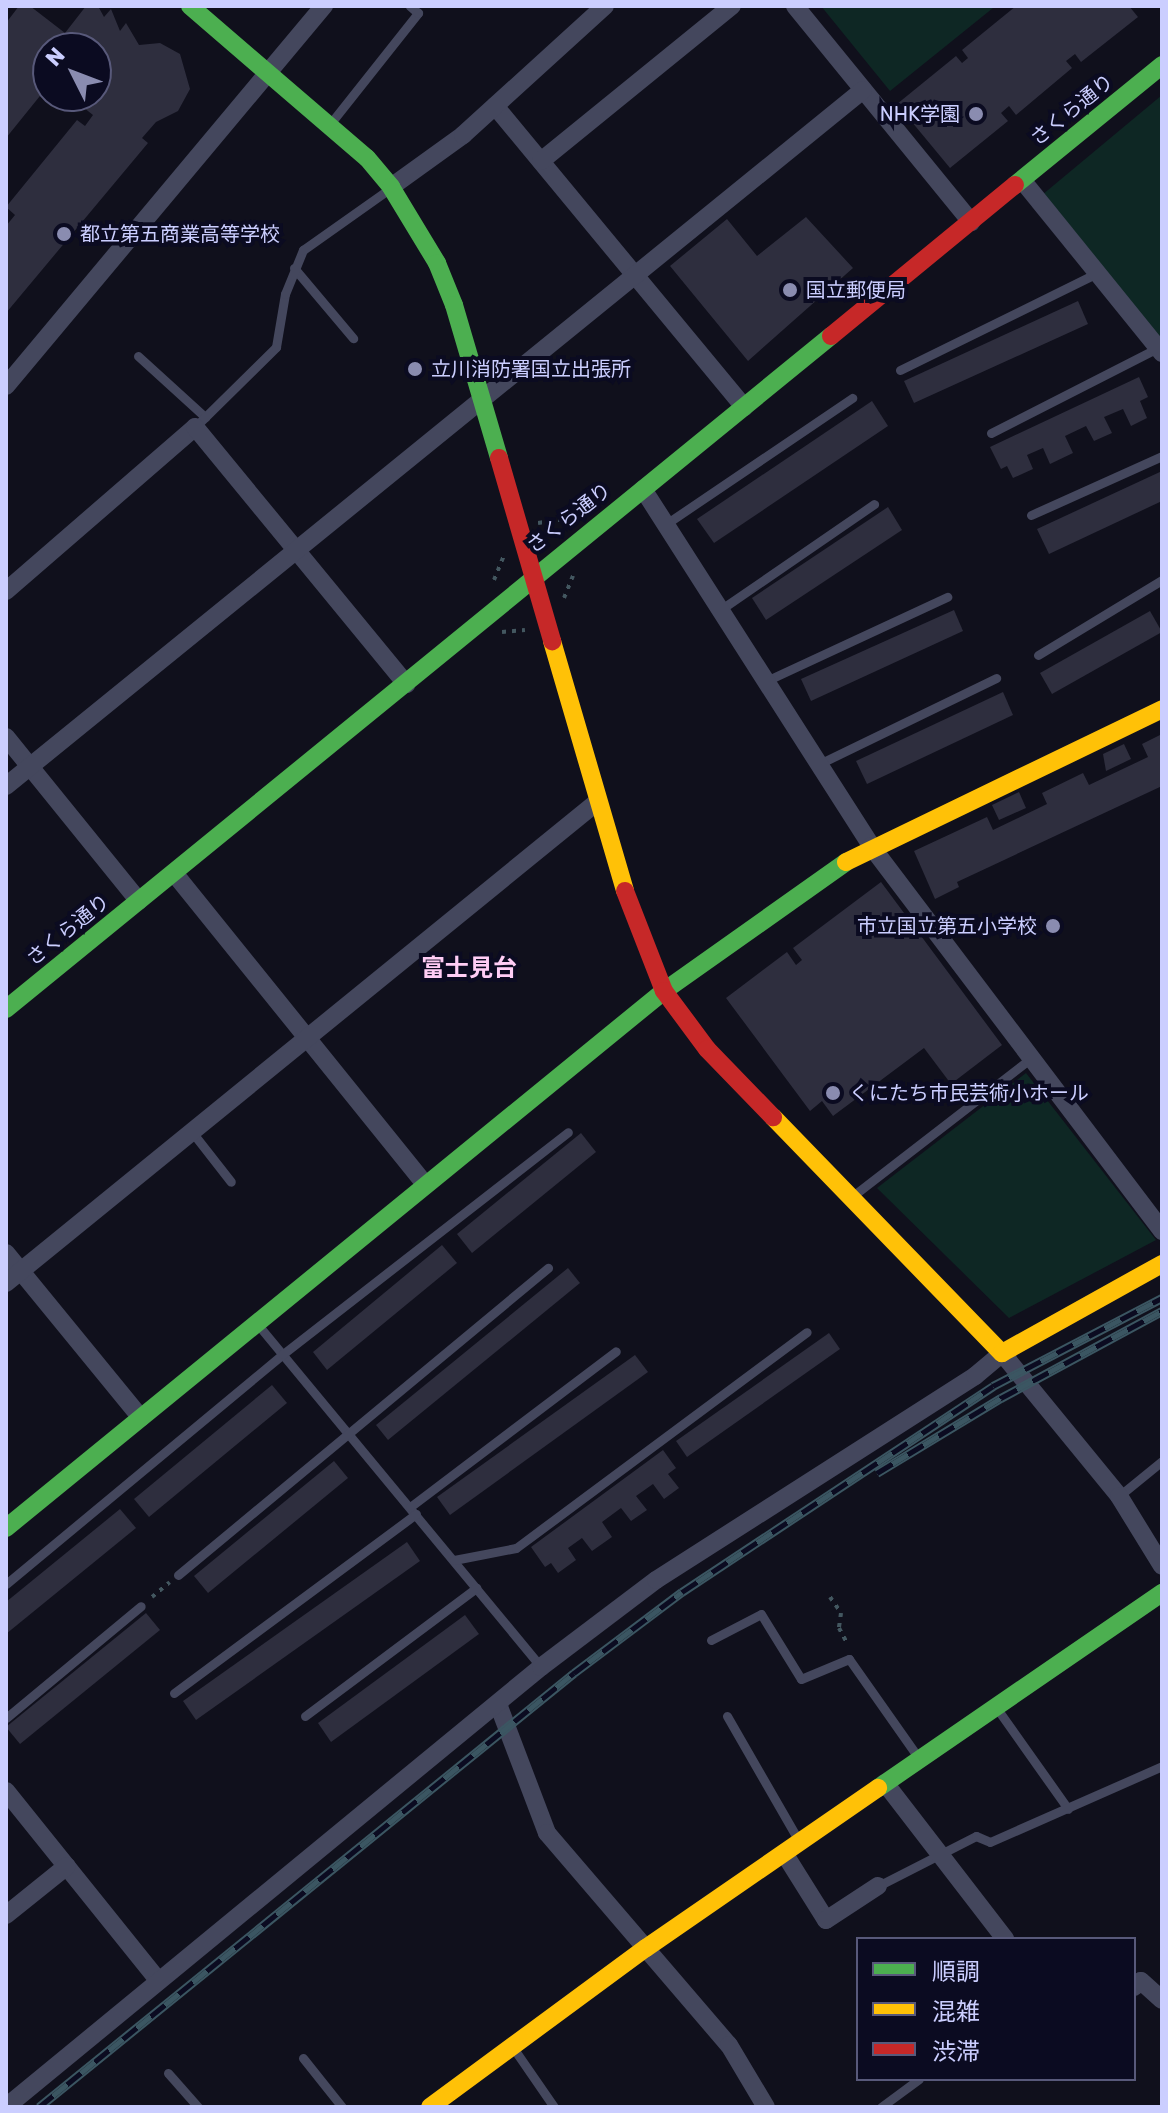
<!DOCTYPE html>
<meta charset="utf-8">
<style>
body{margin:0}
#map{position:relative;width:1168px;height:2113px;overflow:hidden;background:#10101c;font-family:Rubik,"Noto Sans JP",sans-serif}
div>[style]{position:absolute}
.green>*{inset:0;background:#0e2724}
.building>*{inset:0;background:#2e2e3e}
.path>*{height:4px;margin-top:-2px;transform-origin:0;background:repeating-linear-gradient(90deg,#435760 0 4px,transparent 0 10px)}
.lane>*{height:9px;margin:-4.5px;padding:0 4.5px;transform-origin:4.5px;border-radius:4.5px;background:#44475d}
.street>*{height:18px;margin:-9px;padding:0 9px;transform-origin:9px;border-radius:9px;background:#44475d}
.fast>*{height:18px;margin:-9px;padding:0 9px;transform-origin:9px;border-radius:9px;background:#4caf50}
.slow>*{height:18px;margin:-9px;padding:0 9px;transform-origin:9px;border-radius:9px;background:#ffc107}
.jam>*{height:18px;margin:-9px;padding:0 9px;transform-origin:9px;border-radius:9px;background:#c62828}
.rail>*{height:9px;margin-top:-4.5px;transform-origin:0;background:repeating-linear-gradient(90deg,#0b0b21 0 18px,#3b5662 0 36px);box-sizing:border-box;border-block:2px solid #3b5662}
.dots>*{width:22px;height:22px;translate:-50% -50%;box-sizing:border-box;border:4px solid #0b0b21;border-radius:50%}
span{translate:-50% -50%;white-space:nowrap;text-align:center;line-height:1.15;-webkit-text-stroke:8px #0b0b21;paint-order:stroke}
.street-label{font-size:20px;color:#cbceff}
.poi-label{font-size:20px;color:#cbceff}
.right{translate:-100% -50%;text-align:right}
.left{translate:0 -50%;text-align:left}
.quarter-label{font-size:24px;color:#ffcdf5;font-weight:700}
.frame{position:absolute;inset:0;border:8px solid #cbceff;pointer-events:none}
.legend{position:absolute;left:856px;top:1937px;width:280px;height:144px;box-sizing:border-box;background:#0b0b21;border:2px solid #58597a;margin:0;padding:10px 14px;list-style:none;font-size:24px;color:#cbceff}
.legend li{display:flex;align-items:center;gap:16px;height:40px}
.legend b{width:40px;border:2px solid #58597a}
.north{position:absolute;left:32px;top:32px;width:80px;height:80px;box-sizing:border-box;background:#0b0b21;border:2px solid #58597a;border-radius:50%;rotate:312deg;font-size:22px;font-weight:700;line-height:32px;text-align:center;color:#cbceff}
.north::after{content:'';display:block;margin:auto;width:28px;height:36px;background:#8a8cb0;clip-path:polygon(50% 0,100% 100%,50% 72%,0 100%)}
</style>
<div id="map">
<div class="green">
<div style="clip-path:polygon(821px 6px,992px 6px,993px 8px,890px 91px)"></div>
<div style="clip-path:polygon(1162px 95px,1162px 342px,1042px 195px)"></div>
<div style="clip-path:polygon(1026px 1073px,1156px 1240px,1009px 1318px,877px 1188px)"></div>
</div>
<div class="building">
<div style="clip-path:polygon(19px 6px,30px 6px,65px 33px,86px 6px,98px 6px,104px 17px,111px 9px,120px 31px,126px 23px,139px 45px,160px 43px,180px 54px,190px 89px,178px 111px,156px 122px,142px 138px,148px 143px,6px 313px,6px 226px,15px 215px,6px 207px,77px 120px,85px 126px,93px 115px,69px 96px,96px 96px,96px 48px,48px 48px,48px 86px,6px 138px,6px 23px)"></div>
<div style="clip-path:polygon(1016px 6px,1129px 6px,1138px 17px,1081px 62px,1075px 54px,1066px 61px,1072px 68px,1016px 115px,1009px 106px,1001px 113px,1008px 121px,950px 168px,897px 104px,956px 56px,962px 63px,968px 58px,962px 50px)"></div>
<div style="clip-path:polygon(806px 217px,853px 268px,748px 361px,670px 266px,727px 219px,757px 256px)"></div>
<div style="clip-path:polygon(1078px 301px,1088px 324px,914px 403px,904px 381px)"></div>
<div style="clip-path:polygon(1139px 377px,1148px 397px,1140px 401px,1147px 418px,1131px 426px,1123px 409px,1104px 417px,1112px 433px,1094px 441px,1086px 426px,1065px 436px,1073px 453px,1050px 464px,1043px 448px,1027px 455px,1033px 469px,1013px 478px,1007px 466px,1001px 469px,990px 447px)"></div>
<div style="clip-path:polygon(872px 401px,888px 426px,714px 543px,697px 519px)"></div>
<div style="clip-path:polygon(1162px 471px,1162px 501px,1049px 554px,1037px 529px)"></div>
<div style="clip-path:polygon(888px 507px,902px 530px,766px 620px,752px 598px)"></div>
<div style="clip-path:polygon(954px 610px,963px 631px,811px 701px,801px 679px)"></div>
<div style="clip-path:polygon(1150px 611px,1162px 632px,1052px 694px,1040px 673px)"></div>
<div style="clip-path:polygon(1003px 692px,1013px 715px,867px 784px,856px 761px)"></div>
<div style="clip-path:polygon(1162px 734px,1162px 786px,957px 882px,959px 887px,935px 899px,914px 851px,987px 817px,993px 830px,1047px 804px,1042px 793px,1083px 773px,1089px 785px,1148px 757px,1142px 744px)"></div>
<div style="clip-path:polygon(1124px 744px,1131px 759px,1106px 771px,1103px 754px)"></div>
<div style="clip-path:polygon(1019px 792px,1026px 808px,999px 820px,992px 805px)"></div>
<div style="clip-path:polygon(881px 882px,1002px 1045px,951px 1084px,924px 1048px,833px 1116px,822px 1101px,810px 1111px,726px 998px,787px 952px,796px 965px,802px 960px,793px 948px)"></div>
<div style="clip-path:polygon(581px 1133px,596px 1152px,472px 1253px,457px 1234px)"></div>
<div style="clip-path:polygon(442px 1245px,457px 1263px,327px 1370px,313px 1352px)"></div>
<div style="clip-path:polygon(568px 1268px,580px 1283px,388px 1440px,376px 1425px)"></div>
<div style="clip-path:polygon(829px 1333px,840px 1349px,687px 1457px,676px 1441px)"></div>
<div style="clip-path:polygon(635px 1355px,648px 1372px,450px 1515px,437px 1497px)"></div>
<div style="clip-path:polygon(272px 1385px,287px 1403px,149px 1517px,134px 1499px)"></div>
<div style="clip-path:polygon(663px 1450px,676px 1468px,668px 1474px,679px 1488px,664px 1499px,653px 1484px,636px 1496px,647px 1510px,631px 1521px,621px 1508px,602px 1522px,612px 1537px,592px 1551px,582px 1538px,568px 1548px,576px 1560px,558px 1573px,551px 1563px,545px 1567px,531px 1547px)"></div>
<div style="clip-path:polygon(334px 1461px,348px 1478px,208px 1593px,194px 1576px)"></div>
<div style="clip-path:polygon(120px 1509px,136px 1528px,6px 1634px,6px 1602px)"></div>
<div style="clip-path:polygon(407px 1542px,420px 1561px,196px 1720px,183px 1701px)"></div>
<div style="clip-path:polygon(146px 1613px,160px 1630px,20px 1744px,6px 1727px)"></div>
<div style="clip-path:polygon(465px 1615px,479px 1634px,331px 1742px,318px 1723px)"></div>
</div>
<div class="path">
<div style="left:538px;top:523px;width:31px;rotate:-9deg"></div>
<div style="left:494px;top:580px;width:27px;rotate:-68deg"></div>
<div style="left:564px;top:598px;width:24px;rotate:-68deg"></div>
<div style="left:502px;top:632px;width:23px;rotate:-5deg"></div>
<div style="left:152px;top:1597px;width:23px;rotate:-40deg"></div>
<div style="left:830px;top:1597px;width:19px;rotate:55deg"></div>
<div style="left:841px;top:1613px;width:15px;rotate:98deg"></div>
<div style="left:839px;top:1628px;width:19px;rotate:62deg"></div>
</div>
<div class="lane">
<div style="left:330px;top:124px;width:142px;rotate:-51.6deg"></div>
<div style="left:418px;top:13px;width:11px;rotate:-139deg"></div>
<div style="left:294px;top:268px;width:92px;rotate:49.9deg"></div>
<div style="left:138px;top:356px;width:91px;rotate:42.3deg"></div>
<div style="left:900px;top:370px;width:220px;rotate:-26.2deg"></div>
<div style="left:195px;top:427px;width:114px;rotate:-44.6deg"></div>
<div style="left:276px;top:347px;width:54px;rotate:-80.4deg"></div>
<div style="left:285px;top:294px;width:48px;rotate:-67.8deg"></div>
<div style="left:303px;top:250px;width:105px;rotate:-35.3deg"></div>
<div style="left:991px;top:433px;width:187px;rotate:-27deg"></div>
<div style="left:1031px;top:515px;width:144px;rotate:-24.2deg"></div>
<div style="left:666px;top:524px;width:225px;rotate:-34.1deg"></div>
<div style="left:720px;top:610px;width:187px;rotate:-34.5deg"></div>
<div style="left:1038px;top:655px;width:145px;rotate:-31.2deg"></div>
<div style="left:766px;top:681px;width:200px;rotate:-24.9deg"></div>
<div style="left:819px;top:764px;width:197px;rotate:-25.9deg"></div>
<div style="left:192px;top:1132px;width:63px;rotate:52deg"></div>
<div style="left:854px;top:1195px;width:224px;rotate:-37.7deg"></div>
<div style="left:259px;top:1326px;width:442px;rotate:50.4deg"></div>
<div style="left:1119px;top:1496px;width:55px;rotate:-39.1deg"></div>
<div style="left:410px;top:1507px;width:258px;rotate:-37.1deg"></div>
<div style="left:454px;top:1560px;width:63px;rotate:-11deg"></div>
<div style="left:516px;top:1548px;width:362px;rotate:-36.6deg"></div>
<div style="left:178px;top:1575px;width:481px;rotate:-39.7deg"></div>
<div style="left:6px;top:1584px;width:360px;rotate:-39.7deg"></div>
<div style="left:283px;top:1354px;width:361px;rotate:-37.9deg"></div>
<div style="left:711px;top:1640px;width:56px;rotate:-27.5deg"></div>
<div style="left:761px;top:1614px;width:76px;rotate:58.4deg"></div>
<div style="left:801px;top:1679px;width:52px;rotate:-22.6deg"></div>
<div style="left:849px;top:1659px;width:120px;rotate:54.9deg"></div>
<div style="left:174px;top:1693px;width:301px;rotate:-36.5deg"></div>
<div style="left:998px;top:1710px;width:121px;rotate:54.7deg"></div>
<div style="left:305px;top:1716px;width:214px;rotate:-36.8deg"></div>
<div style="left:727px;top:1716px;width:144px;rotate:60.1deg"></div>
<div style="left:6px;top:1718px;width:175px;rotate:-39.7deg"></div>
<div style="left:878px;top:1886px;width:110px;rotate:-27deg"></div>
<div style="left:976px;top:1836px;width:15px;rotate:23deg"></div>
<div style="left:990px;top:1842px;width:188px;rotate:-23.8deg"></div>
<div style="left:514px;top:2049px;width:70px;rotate:55.4deg"></div>
<div style="left:303px;top:2058px;width:63px;rotate:51.5deg"></div>
<div style="left:168px;top:2073px;width:45px;rotate:48.6deg"></div>
<div style="left:881px;top:2107px;width:47px;rotate:-36.4deg"></div>
</div>
<div class="street">
<div style="left:795px;top:6px;width:279px;rotate:50.8deg"></div>
<div style="left:495px;top:106px;width:391px;rotate:50.4deg"></div>
<div style="left:541px;top:161px;width:246px;rotate:-39.1deg"></div>
<div style="left:1022px;top:180px;width:223px;rotate:51deg"></div>
<div style="left:391px;top:187px;width:89px;rotate:-35.8deg"></div>
<div style="left:463px;top:135px;width:192px;rotate:-42.3deg"></div>
<div style="left:6px;top:386px;width:496px;rotate:-50.1deg"></div>
<div style="left:643px;top:489px;width:424px;rotate:57.4deg"></div>
<div style="left:871px;top:846px;width:483px;rotate:52.9deg"></div>
<div style="left:6px;top:591px;width:250px;rotate:-40.9deg"></div>
<div style="left:195px;top:427px;width:333px;rotate:50.6deg"></div>
<div style="left:6px;top:737px;width:211px;rotate:51deg"></div>
<div style="left:6px;top:786px;width:1104px;rotate:-39.08deg"></div>
<div style="left:174px;top:873px;width:401px;rotate:51.1deg"></div>
<div style="left:6px;top:1253px;width:213px;rotate:50.7deg"></div>
<div style="left:6px;top:1283px;width:762px;rotate:-39.14deg"></div>
<div style="left:498px;top:1704px;width:138px;rotate:69.2deg"></div>
<div style="left:547px;top:1833px;width:279px;rotate:49.4deg"></div>
<div style="left:729px;top:2045px;width:72px;rotate:59.2deg"></div>
<div style="left:885px;top:1783px;width:197px;rotate:52.4deg"></div>
<div style="left:6px;top:1791px;width:243px;rotate:51.2deg"></div>
<div style="left:784px;top:1853px;width:79px;rotate:57.9deg"></div>
<div style="left:826px;top:1920px;width:62px;rotate:-33.2deg"></div>
<div style="left:6px;top:1915px;width:78px;rotate:-38.8deg"></div>
<div style="left:1134px;top:1987px;width:9px;rotate:-41deg"></div>
<div style="left:1141px;top:1981px;width:28px;rotate:42deg"></div>
<div style="left:6px;top:2107px;width:693px;rotate:-39.43deg"></div>
<div style="left:541px;top:1667px;width:144px;rotate:-37.1deg"></div>
<div style="left:656px;top:1580px;width:379px;rotate:-32.6deg"></div>
<div style="left:975px;top:1376px;width:35px;rotate:-40deg"></div>
<div style="left:1002px;top:1353px;width:185px;rotate:50.7deg"></div>
<div style="left:1119px;top:1496px;width:82px;rotate:58.4deg"></div>
</div>
<div class="fast">
<div style="left:190px;top:6px;width:233px;rotate:40.7deg"></div>
<div style="left:367px;top:158px;width:38px;rotate:50deg"></div>
<div style="left:391px;top:187px;width:89px;rotate:58.8deg"></div>
<div style="left:437px;top:263px;width:45px;rotate:68deg"></div>
<div style="left:454px;top:305px;width:159px;rotate:73.6deg"></div>
<div style="left:1015px;top:185px;width:190px;rotate:-39.2deg"></div>
<div style="left:6px;top:1009px;width:1065px;rotate:-39.21deg"></div>
<div style="left:6px;top:1528px;width:849px;rotate:-39.22deg"></div>
<div style="left:664px;top:991px;width:223px;rotate:-35.3deg"></div>
<div style="left:878px;top:1788px;width:345px;rotate:-34.5deg"></div>
</div>
<div class="slow">
<div style="left:552px;top:641px;width:260px;rotate:73.7deg"></div>
<div style="left:846px;top:862px;width:351px;rotate:-25.8deg"></div>
<div style="left:773px;top:1117px;width:329px;rotate:45.9deg"></div>
<div style="left:1002px;top:1353px;width:183px;rotate:-29.1deg"></div>
<div style="left:430px;top:2107px;width:268px;rotate:-36.4deg"></div>
<div style="left:646px;top:1948px;width:282px;rotate:-34.6deg"></div>
</div>
<div class="jam">
<div style="left:831px;top:336px;width:238px;rotate:-39.4deg"></div>
<div style="left:499px;top:458px;width:191px;rotate:73.8deg"></div>
<div style="left:625px;top:891px;width:107px;rotate:68.7deg"></div>
<div style="left:664px;top:991px;width:72px;rotate:53.4deg"></div>
<div style="left:707px;top:1049px;width:95px;rotate:45.9deg"></div>
</div>
<div class="rail">
<div style="left:877px;top:1473px;width:145px;rotate:-31.2deg"></div>
<div style="left:1001px;top:1398px;width:183px;rotate:-28.4deg"></div>
<div style="left:39px;top:2107px;width:689px;rotate:-39.05deg"></div>
<div style="left:574px;top:1673px;width:135px;rotate:-36.9deg"></div>
<div style="left:682px;top:1592px;width:373px;rotate:-33.5deg"></div>
<div style="left:993px;top:1386px;width:191px;rotate:-27.5deg"></div>
</div>
<div class="dots">
<div style="left:976px;top:114px;background:#8a8cb0"></div>
<div style="left:64px;top:234px;background:#8a8cb0"></div>
<div style="left:790px;top:290px;background:#8a8cb0"></div>
<div style="left:415px;top:369px;background:#8a8cb0"></div>
<div style="left:1053px;top:926px;background:#8a8cb0"></div>
<div style="left:833px;top:1093px;background:#8a8cb0"></div>
</div>
<div class="street-label">
<span style="left:1072px;top:110px;rotate:-39deg">さくら通り</span>
<span style="left:569px;top:518px;rotate:-38deg">さくら通り</span>
<span style="left:68px;top:930px;rotate:-39deg">さくら通り</span>
</div>
<div class="poi-label">
<span class="right" style="left:960px;top:114px">NHK学園</span>
<span class="left" style="left:80px;top:234px">都立第五商業高等学校</span>
<span class="left" style="left:806px;top:290px">国立郵便局</span>
<span class="left" style="left:431px;top:369px">立川消防署国立出張所</span>
<span class="right" style="left:1037px;top:926px">市立国立第五小学校</span>
<span class="left" style="left:849px;top:1093px">くにたち市民芸術小ホール</span>
</div>
<div class="quarter-label">
<span style="left:469px;top:969px">富士見台</span>
</div>
<div class="frame"></div>
<ul class="legend">
<li><b style="height:10px;background:#4caf50"></b>順調</li>
<li><b style="height:10px;background:#ffc107"></b>混雑</li>
<li><b style="height:10px;background:#c62828"></b>渋滞</li>
</ul>
<div class="north">N</div>
</div>
